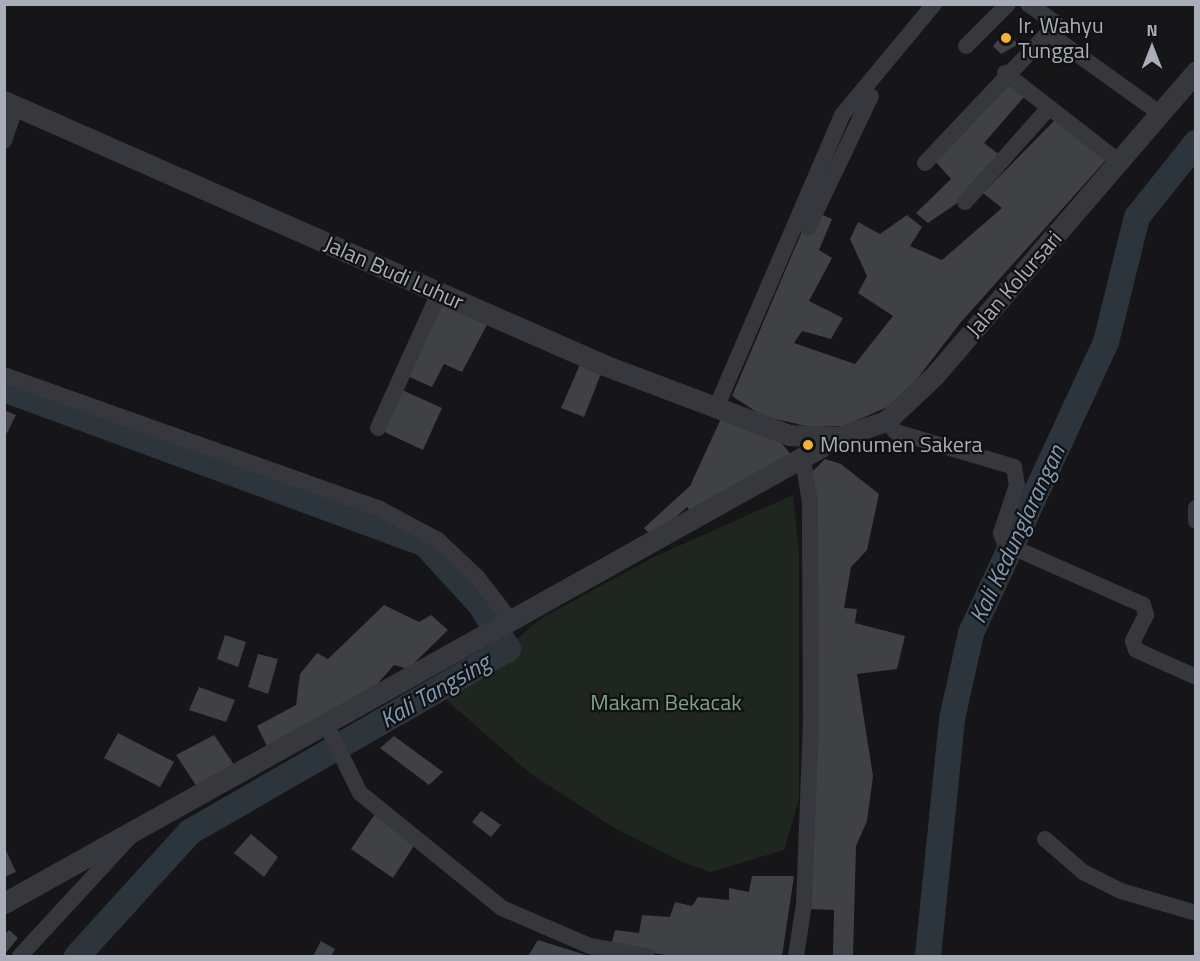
<!DOCTYPE html>
<style>
body{margin:0}
#map{position:relative;width:1200px;height:961px;overflow:hidden;background:#161618;font-family:"Titillium Web",sans-serif}
div>[style]{position:absolute}
.green>*{inset:0;background:#1e261f}
.river>*{height:26px;margin:-13px;padding:0 13px;transform-origin:13px;border-radius:13px;background:#2c353c}
.building>*{inset:0;background:#404145}
.minor>*{height:16px;margin:-8px;padding:0 8px;transform-origin:8px;border-radius:8px;background:#37383d}
.tertiary>*{height:21px;margin:-10.5px;padding:0 10.5px;transform-origin:10.5px;border-radius:10.5px;background:#37383d}
.dots>*{width:16px;height:16px;translate:-50% -50%;box-sizing:border-box;border:3px solid #111113;border-radius:50%}
span{translate:-50% -50%;white-space:nowrap;text-align:center;line-height:1.15;-webkit-text-stroke:4.5px #111113;paint-order:stroke}
.poi-label{font-size:22px;color:#a8adb8}
.left{translate:0 -50%;text-align:left}
.street-label{font-size:22px;color:#a8adb8}
.park-label{font-size:22px;color:#7fa381}
.water-label{font-size:24px;color:#7f9bb3;font-style:italic}
.frame{position:absolute;inset:0;border:6px solid #a8adb8;pointer-events:none}
.north{position:absolute;left:1122px;top:18px;width:60px;height:60px;-webkit-text-stroke:4px #111113;paint-order:stroke;rotate:0deg;font-size:16px;font-weight:700;line-height:24px;text-align:center;color:#a8adb8}
.north::after{content:'';display:block;margin:auto;width:21px;height:27px;background:#a8adb8;clip-path:polygon(50% 0,100% 100%,50% 72%,0 100%)}
</style>
<div id="map">
<div class="green">
<div style="clip-path:polygon(793px 495px,799px 552px,799px 799px,784px 850px,710px 872px,682px 862px,616px 829px,531px 774px,435px 690px,504px 650px,540px 619px,654px 557px)"></div>
</div>
<div class="river">
<div style="left:4px;top:389px;width:449px;rotate:20.2deg"></div>
<div style="left:425px;top:544px;width:81px;rotate:47.5deg"></div>
<div style="left:480px;top:604px;width:53px;rotate:58.1deg"></div>
<div style="left:508px;top:649px;width:367px;rotate:150.1deg"></div>
<div style="left:190px;top:832px;width:168px;rotate:132.3deg"></div>
<div style="left:928px;top:956px;width:238px;rotate:-84.2deg"></div>
<div style="left:952px;top:719px;width:88px;rotate:-77.5deg"></div>
<div style="left:971px;top:633px;width:321px;rotate:-65.1deg"></div>
<div style="left:1106px;top:342px;width:129px;rotate:-76.1deg"></div>
<div style="left:1137px;top:217px;width:95px;rotate:-51.4deg"></div>
</div>
<div class="building">
<div style="clip-path:polygon(1004px 33px,1019px 44px,1001px 54px,993px 46px)"></div>
<div style="clip-path:polygon(1006px 78px,1025px 96px,984px 143px,1001px 156px,966px 197px,928px 223px,916px 213px,951px 179px,934px 160px)"></div>
<div style="clip-path:polygon(1055px 120px,1106px 160px,961px 322px,899px 402px,844px 426px,810px 427px,763px 416px,732px 396px,811px 210px,832px 219px,819px 250px,832px 258px,809px 301px,843px 318px,831px 339px,802px 331px,794px 343px,855px 364px,893px 316px,858px 293px,867px 276px,850px 239px,858px 222px,880px 234px,907px 215px,922px 227px,910px 246px,942px 260px,1002px 208px,983px 193px)"></div>
<div style="clip-path:polygon(441px 300px,489px 321px,462px 372px,444px 364px,432px 387px,405px 375px)"></div>
<div style="clip-path:polygon(581px 362px,602px 371px,584px 417px,561px 408px)"></div>
<div style="clip-path:polygon(400px 389px,442px 408px,423px 450px,380px 430px)"></div>
<div style="clip-path:polygon(4px 410px,16px 415px,4px 439px)"></div>
<div style="clip-path:polygon(724px 412px,773px 433px,794px 458px,694px 516px,687px 507px,653px 537px,644px 528px,690px 486px)"></div>
<div style="clip-path:polygon(825px 459px,841px 464px,879px 494px,867px 550px,851px 567px,844px 608px,857px 609px,855px 623px,905px 636px,897px 669px,857px 674px,873px 776px,867px 821px,856px 846px,853px 956px,833px 956px,834px 910px,809px 909px,812px 472px)"></div>
<div style="clip-path:polygon(384px 605px,419px 622px,431px 615px,448px 630px,408px 669px,394px 665px,372px 690px,268px 748px,257px 726px,296px 705px,300px 674px,317px 653px,328px 659px)"></div>
<div style="clip-path:polygon(225px 635px,246px 642px,238px 667px,217px 659px)"></div>
<div style="clip-path:polygon(258px 654px,278px 659px,268px 694px,248px 687px)"></div>
<div style="clip-path:polygon(199px 687px,235px 700px,226px 722px,189px 710px)"></div>
<div style="clip-path:polygon(118px 733px,174px 762px,160px 787px,104px 758px)"></div>
<div style="clip-path:polygon(214px 735px,235px 766px,197px 787px,176px 755px)"></div>
<div style="clip-path:polygon(394px 736px,443px 772px,429px 785px,380px 748px)"></div>
<div style="clip-path:polygon(481px 811px,501px 825px,491px 837px,472px 822px)"></div>
<div style="clip-path:polygon(375px 814px,417px 841px,393px 878px,351px 849px)"></div>
<div style="clip-path:polygon(251px 834px,278px 857px,264px 877px,234px 853px)"></div>
<div style="clip-path:polygon(4px 846px,16px 872px,4px 877px)"></div>
<div style="clip-path:polygon(752px 876px,794px 876px,782px 956px,672px 956px,611px 946px,615px 930px,639px 933px,642px 915px,670px 917px,675px 902px,692px 906px,698px 897px,729px 900px,729px 888px,749px 892px)"></div>
<div style="clip-path:polygon(9px 930px,18px 938px,4px 955px,4px 935px)"></div>
<div style="clip-path:polygon(538px 940px,589px 956px,528px 956px)"></div>
<div style="clip-path:polygon(321px 941px,335px 949px,331px 956px,313px 956px)"></div>
</div>
<div class="minor">
<div style="left:1028px;top:4px;width:32px;rotate:34deg"></div>
<div style="left:1055px;top:22px;width:13px;rotate:122deg"></div>
<div style="left:966px;top:46px;width:59px;rotate:-45deg"></div>
<div style="left:1005px;top:73px;width:143px;rotate:37.9deg"></div>
<div style="left:4px;top:141px;width:37px;rotate:-71deg"></div>
<div style="left:925px;top:163px;width:179px;rotate:-46.6deg"></div>
<div style="left:1048px;top:33px;width:135px;rotate:35.7deg"></div>
<div style="left:965px;top:202px;width:123px;rotate:-48.3deg"></div>
<div style="left:808px;top:228px;width:146px;rotate:-64.5deg"></div>
<div style="left:4px;top:375px;width:399px;rotate:19.6deg"></div>
<div style="left:380px;top:509px;width:66px;rotate:28.1deg"></div>
<div style="left:438px;top:540px;width:54px;rotate:43.5deg"></div>
<div style="left:477px;top:577px;width:57px;rotate:52.1deg"></div>
<div style="left:716px;top:408px;width:319px;rotate:-66.7deg"></div>
<div style="left:842px;top:115px;width:144px;rotate:-50.3deg"></div>
<div style="left:886px;top:421px;width:15px;rotate:48deg"></div>
<div style="left:896px;top:432px;width:123px;rotate:16.5deg"></div>
<div style="left:1014px;top:467px;width:18px;rotate:81deg"></div>
<div style="left:1017px;top:485px;width:51px;rotate:108.4deg"></div>
<div style="left:1001px;top:533px;width:12px;rotate:70deg"></div>
<div style="left:1005px;top:544px;width:151px;rotate:23.8deg"></div>
<div style="left:1143px;top:605px;width:10px;rotate:73deg"></div>
<div style="left:1146px;top:615px;width:29px;rotate:117deg"></div>
<div style="left:1133px;top:641px;width:9px;rotate:72deg"></div>
<div style="left:1136px;top:650px;width:66px;rotate:24.2deg"></div>
<div style="left:378px;top:428px;width:148px;rotate:-65.7deg"></div>
<div style="left:1196px;top:508px;width:13px;rotate:90deg"></div>
<div style="left:327px;top:726px;width:75px;rotate:63.8deg"></div>
<div style="left:360px;top:793px;width:183px;rotate:39deg"></div>
<div style="left:502px;top:908px;width:96px;rotate:23.4deg"></div>
<div style="left:590px;top:946px;width:58px;rotate:10deg"></div>
<div style="left:1045px;top:839px;width:50px;rotate:41deg"></div>
<div style="left:1083px;top:872px;width:42px;rotate:26.6deg"></div>
<div style="left:1121px;top:891px;width:78px;rotate:16.3deg"></div>
<div style="left:20px;top:956px;width:162px;rotate:-47.3deg"></div>
<div style="left:796px;top:956px;width:53px;rotate:-81.3deg"></div>
<div style="left:804px;top:904px;width:183px;rotate:-87.8deg"></div>
<div style="left:811px;top:721px;width:219px;rotate:-90.3deg"></div>
<div style="left:810px;top:502px;width:43px;rotate:-99.5deg"></div>
</div>
<div class="tertiary">
<div style="left:4px;top:101px;width:656px;rotate:23.75deg"></div>
<div style="left:604px;top:365px;width:198px;rotate:20.7deg"></div>
<div style="left:789px;top:435px;width:50px;rotate:2.3deg"></div>
<div style="left:4px;top:903px;width:956px;rotate:-29.17deg"></div>
<div style="left:839px;top:437px;width:50px;rotate:-18.8deg"></div>
<div style="left:886px;top:421px;width:66px;rotate:-43.2deg"></div>
<div style="left:934px;top:376px;width:402px;rotate:-49.3deg"></div>
</div>
<div class="dots">
<div style="left:1006px;top:38px;background:#f2b134"></div>
<div style="left:808px;top:445px;background:#f2b134"></div>
</div>
<div class="poi-label">
<span class="left" style="left:1018px;top:38px">Ir. Wahyu<br>Tunggal</span>
<span class="left" style="left:820px;top:445px">Monumen Sakera</span>
</div>
<div class="street-label">
<span style="left:394px;top:273px;rotate:24deg">Jalan Budi Luhur</span>
<span style="left:1014px;top:284px;rotate:-49deg">Jalan Kolursari</span>
</div>
<div class="park-label">
<span style="left:666px;top:703px">Makam Bekacak</span>
</div>
<div class="water-label">
<span style="left:1017px;top:534px;rotate:-65deg">Kali Kedunglarangan</span>
<span style="left:435px;top:691px;rotate:-30deg">Kali Tangsing</span>
</div>
<div class="frame"></div>
<div class="north">N</div>
</div>
